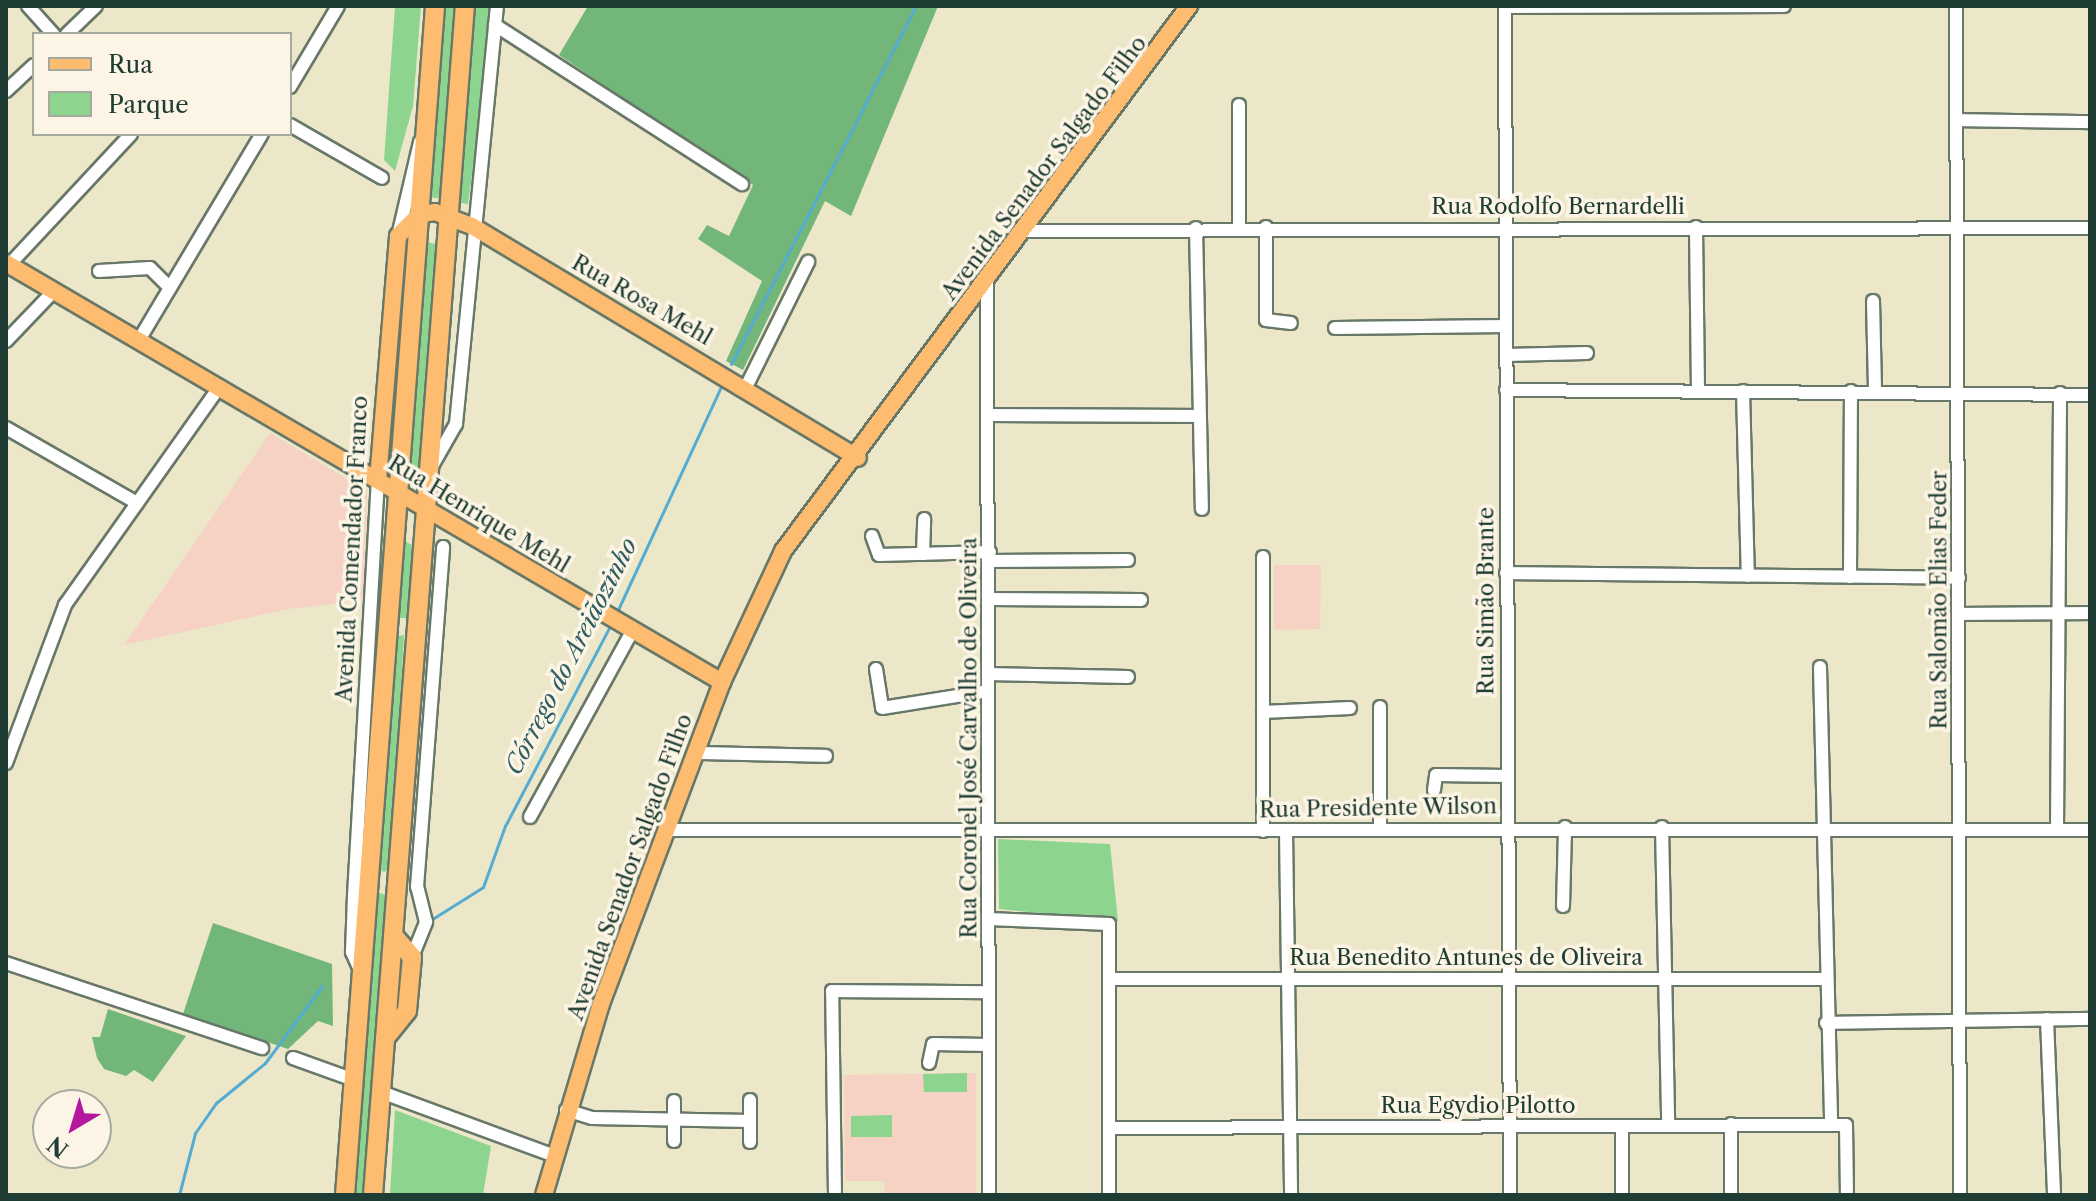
<!DOCTYPE html>
<meta charset="utf-8">
<style>
body{margin:0}
#map{position:relative;width:2096px;height:1201px;overflow:hidden;background:#ede7c9;font-family:"Libre Caslon Text",serif}
div>[style]{position:absolute}
.built>*{inset:0;background:#f6d2c4}
.green>*{inset:0;background:#8dd48f}
.forest>*{inset:0;background:#72b67a}
.stream>*{height:3px;margin:-1.5px;padding:0 1.5px;transform-origin:1.5px;border-radius:1.5px;background:#55acd2}
.roads{filter:drop-shadow(2px 0 #677868) drop-shadow(-2px 0 #677868) drop-shadow(0 2px #677868) drop-shadow(0 -2px #677868)}
.minor>*{height:12px;margin:-6px;padding:0 6px;transform-origin:6px;border-radius:6px;background:#fff}
.major>*{height:16px;margin:-8px;padding:0 8px;transform-origin:8px;border-radius:8px;background:#fdbc70}
.highway>*{height:18px;margin:-9px;padding:0 9px;transform-origin:9px;border-radius:9px;background:#fdbc70}
span{translate:-50% -50%;white-space:nowrap;text-align:center;line-height:1.15;-webkit-text-stroke:7px #fcf5e5;paint-order:stroke}
.street-label{font-size:22px;color:#1f3d34}
.water-label{font-size:24px;color:#2f5e63;font-style:italic}
.frame{position:absolute;inset:0;border:8px solid #1f3d34;pointer-events:none}
.legend{position:absolute;left:32px;top:32px;width:260px;height:104px;box-sizing:border-box;background:#fcf5e5;border:2px solid #a4ab9e;margin:0;padding:10px 14px;list-style:none;font-size:24px;color:#1f3d34}
.legend li{display:flex;align-items:center;gap:16px;height:40px}
.legend b{width:40px;border:2px solid #a4ab9e}
.north{position:absolute;left:32px;top:1089px;width:80px;height:80px;box-sizing:border-box;background:#fcf5e5;border:2px solid #a4ab9e;border-radius:50%;rotate:218deg;font-size:22px;font-weight:700;line-height:32px;text-align:center;color:#1f3d34}
.north::after{content:'';display:block;margin:auto;width:28px;height:36px;background:#b5179e;clip-path:polygon(50% 0,100% 100%,50% 72%,0 100%)}
</style>
<div id="map">
<div class="built">
<div style="clip-path:polygon(270px 433px,367px 491px,366px 600px,288px 609px,124px 645px)"></div>
<div style="clip-path:polygon(1274px 565px,1321px 565px,1320px 629px,1274px 630px)"></div>
<div style="clip-path:polygon(976px 1073px,976px 1195px,885px 1195px,884px 1181px,845px 1181px,844px 1075px)"></div>
</div>
<div class="green">
<div style="clip-path:polygon(395px 6px,421px 6px,413px 106px,395px 171px,384px 160px)"></div>
<div style="clip-path:polygon(443px 6px,457px 6px,444px 199px,428px 197px)"></div>
<div style="clip-path:polygon(473px 6px,495px 6px,468px 204px,456px 202px)"></div>
<div style="clip-path:polygon(423px 241px,440px 245px,421px 473px,408px 465px)"></div>
<div style="clip-path:polygon(401px 539px,416px 547px,409px 618px,397px 618px)"></div>
<div style="clip-path:polygon(404px 635px,391px 869px,384px 872px,377px 867px,396px 637px)"></div>
<div style="clip-path:polygon(998px 839px,1110px 844px,1118px 921px,999px 909px)"></div>
<div style="clip-path:polygon(375px 891px,389px 896px,368px 1195px,352px 1195px)"></div>
<div style="clip-path:polygon(967px 1073px,967px 1092px,924px 1092px,923px 1074px)"></div>
<div style="clip-path:polygon(395px 1110px,491px 1146px,483px 1195px,390px 1195px)"></div>
<div style="clip-path:polygon(892px 1115px,892px 1137px,851px 1137px,851px 1116px)"></div>
</div>
<div class="forest">
<div style="clip-path:polygon(588px 6px,938px 6px,851px 216px,825px 201px,743px 370px,726px 361px,762px 281px,698px 239px,707px 225px,729px 236px,753px 185px,559px 55px)"></div>
<div style="clip-path:polygon(213px 923px,332px 964px,333px 1026px,318px 1021px,288px 1049px,183px 1014px)"></div>
<div style="clip-path:polygon(108px 1009px,186px 1036px,153px 1082px,134px 1070px,126px 1076px,104px 1069px,97px 1058px,92px 1037px,100px 1037px)"></div>
</div>
<div class="stream">
<div style="left:731px;top:364px;width:403px;rotate:-62.7deg"></div>
<div style="left:616px;top:614px;width:252px;rotate:-65.2deg"></div>
<div style="left:429px;top:921px;width:64px;rotate:-32.2deg"></div>
<div style="left:483px;top:887px;width:65px;rotate:-70.2deg"></div>
<div style="left:505px;top:826px;width:228px;rotate:-62.3deg"></div>
<div style="left:179px;top:1195px;width:64px;rotate:-75.5deg"></div>
<div style="left:195px;top:1133px;width:37px;rotate:-55deg"></div>
<div style="left:216px;top:1103px;width:63px;rotate:-39.2deg"></div>
<div style="left:265px;top:1063px;width:96px;rotate:-53.5deg"></div>
</div>
<div class="roads">
<div class="minor">
<div style="left:28px;top:6px;width:38px;rotate:48deg"></div>
<div style="left:1505px;top:6px;width:1189px;rotate:89.76deg"></div>
<div style="left:1956px;top:6px;width:1189px;rotate:89.81deg"></div>
<div style="left:1505px;top:7px;width:279px;rotate:-0.2deg"></div>
<div style="left:495px;top:25px;width:294px;rotate:32.8deg"></div>
<div style="left:67px;top:34px;width:40px;rotate:-44deg"></div>
<div style="left:290px;top:87px;width:94px;rotate:-59.3deg"></div>
<div style="left:6px;top:91px;width:38px;rotate:-43deg"></div>
<div style="left:1239px;top:105px;width:122px;rotate:90deg"></div>
<div style="left:1958px;top:120px;width:132px;rotate:0.9deg"></div>
<div style="left:290px;top:125px;width:106px;rotate:29.9deg"></div>
<div style="left:1266px;top:227px;width:93px;rotate:90deg"></div>
<div style="left:1266px;top:320px;width:25px;rotate:7deg"></div>
<div style="left:1696px;top:227px;width:164px;rotate:89.3deg"></div>
<div style="left:1196px;top:228px;width:281px;rotate:88.8deg"></div>
<div style="left:1026px;top:231px;width:1064px;rotate:-0.16deg"></div>
<div style="left:398px;top:236px;width:97px;rotate:-76.8deg"></div>
<div style="left:9px;top:265px;width:179px;rotate:-47deg"></div>
<div style="left:99px;top:271px;width:51px;rotate:-3.4deg"></div>
<div style="left:150px;top:268px;width:28px;rotate:45deg"></div>
<div style="left:987px;top:281px;width:914px;rotate:89.87deg"></div>
<div style="left:1873px;top:301px;width:91px;rotate:88.7deg"></div>
<div style="left:1335px;top:328px;width:171px;rotate:-0.7deg"></div>
<div style="left:139px;top:340px;width:240px;rotate:-59.2deg"></div>
<div style="left:6px;top:341px;width:69px;rotate:-46.2deg"></div>
<div style="left:1506px;top:355px;width:81px;rotate:-1.4deg"></div>
<div style="left:746px;top:387px;width:140px;rotate:-63.6deg"></div>
<div style="left:1506px;top:390px;width:584px;rotate:0.49deg"></div>
<div style="left:1743px;top:391px;width:185px;rotate:88.5deg"></div>
<div style="left:992px;top:415px;width:206px;rotate:0.3deg"></div>
<div style="left:6px;top:428px;width:151px;rotate:29.8deg"></div>
<div style="left:432px;top:466px;width:48px;rotate:-60.3deg"></div>
<div style="left:456px;top:424px;width:420px;rotate:-84.4deg"></div>
<div style="left:872px;top:536px;width:20px;rotate:70deg"></div>
<div style="left:879px;top:555px;width:111px;rotate:-1.5deg"></div>
<div style="left:923px;top:554px;width:35px;rotate:-88deg"></div>
<div style="left:1263px;top:557px;width:274px;rotate:90deg"></div>
<div style="left:990px;top:561px;width:138px;rotate:-0.4deg"></div>
<div style="left:1506px;top:573px;width:453px;rotate:0.6deg"></div>
<div style="left:1850px;top:577px;width:186px;rotate:-89.7deg"></div>
<div style="left:989px;top:599px;width:152px;rotate:0.4deg"></div>
<div style="left:1959px;top:614px;width:131px;rotate:-0.4deg"></div>
<div style="left:1820px;top:667px;width:457px;rotate:88.6deg"></div>
<div style="left:876px;top:669px;width:39px;rotate:81deg"></div>
<div style="left:882px;top:708px;width:107px;rotate:-9.1deg"></div>
<div style="left:988px;top:674px;width:140px;rotate:1.2deg"></div>
<div style="left:1380px;top:707px;width:122px;rotate:90deg"></div>
<div style="left:1263px;top:712px;width:87px;rotate:-2.6deg"></div>
<div style="left:696px;top:753px;width:130px;rotate:1.3deg"></div>
<div style="left:6px;top:763px;width:169px;rotate:-69.5deg"></div>
<div style="left:65px;top:605px;width:268px;rotate:-54.7deg"></div>
<div style="left:1434px;top:790px;width:15px;rotate:-82deg"></div>
<div style="left:1436px;top:775px;width:71px;rotate:0.8deg"></div>
<div style="left:530px;top:817px;width:213px;rotate:-61.2deg"></div>
<div style="left:1662px;top:827px;width:298px;rotate:88.8deg"></div>
<div style="left:667px;top:830px;width:1423px"></div>
<div style="left:2057px;top:830px;width:437px;rotate:-89.6deg"></div>
<div style="left:1286px;top:831px;width:364px;rotate:89.2deg"></div>
<div style="left:1563px;top:906px;width:79px;rotate:-88.5deg"></div>
<div style="left:989px;top:919px;width:120px;rotate:2.4deg"></div>
<div style="left:1109px;top:924px;width:271px;rotate:90deg"></div>
<div style="left:412px;top:957px;width:38px;rotate:-68deg"></div>
<div style="left:426px;top:922px;width:36px;rotate:-104deg"></div>
<div style="left:417px;top:887px;width:341px;rotate:-85.6deg"></div>
<div style="left:6px;top:963px;width:270px;rotate:18.4deg"></div>
<div style="left:360px;top:970px;width:20px;rotate:-114deg"></div>
<div style="left:352px;top:952px;width:57px;rotate:-88deg"></div>
<div style="left:354px;top:895px;width:416px;rotate:-86.7deg"></div>
<div style="left:1110px;top:979px;width:712px"></div>
<div style="left:2047px;top:1019px;width:176px;rotate:87.7deg"></div>
<div style="left:1826px;top:1023px;width:264px;rotate:-0.9deg"></div>
<div style="left:293px;top:1058px;width:65px;rotate:19.8deg"></div>
<div style="left:929px;top:1063px;width:19px;rotate:-78deg"></div>
<div style="left:933px;top:1044px;width:55px;rotate:1deg"></div>
<div style="left:381px;top:1092px;width:182px;rotate:20.2deg"></div>
<div style="left:566px;top:1110px;width:27px;rotate:17deg"></div>
<div style="left:592px;top:1118px;width:158px;rotate:1.1deg"></div>
<div style="left:1731px;top:1124px;width:71px;rotate:90deg"></div>
<div style="left:1109px;top:1128px;width:737px;rotate:-0.23deg"></div>
<div style="left:1846px;top:1125px;width:70px;rotate:89.2deg"></div>
<div style="left:674px;top:1141px;width:40px;rotate:-90deg"></div>
<div style="left:750px;top:1142px;width:42px;rotate:-90deg"></div>
<div style="left:835px;top:1195px;width:204px;rotate:-90.8deg"></div>
<div style="left:832px;top:991px;width:156px;rotate:0.4deg"></div>
<div style="left:1622px;top:1195px;width:69px;rotate:-90deg"></div>
</div>
<div class="major">
<div style="left:6px;top:263px;width:830px;rotate:30.34deg"></div>
<div style="left:378px;top:480px;width:245px;rotate:-85.3deg"></div>
<div style="left:398px;top:236px;width:30px;rotate:-45deg"></div>
<div style="left:419px;top:215px;width:16px;rotate:-11deg"></div>
<div style="left:435px;top:212px;width:40px;rotate:21deg"></div>
<div style="left:472px;top:226px;width:450px;rotate:31deg"></div>
<div style="left:544px;top:1195px;width:199px;rotate:-73.4deg"></div>
<div style="left:601px;top:1004px;width:344px;rotate:-69.4deg"></div>
<div style="left:722px;top:682px;width:145px;rotate:-65deg"></div>
<div style="left:783px;top:551px;width:680px;rotate:-53.32deg"></div>
</div>
<div class="highway">
<div style="left:385px;top:1038px;width:35px;rotate:-51deg"></div>
<div style="left:407px;top:1011px;width:54px;rotate:-84.7deg"></div>
<div style="left:412px;top:957px;width:29px;rotate:-131deg"></div>
<div style="left:345px;top:1195px;width:1192px;rotate:-85.67deg"></div>
<div style="left:373px;top:1195px;width:1193px;rotate:-85.58deg"></div>
</div>
</div>
<div class="street-label">
<span style="left:1044px;top:168px;rotate:-53deg">Avenida Senador Salgado Filho</span>
<span style="left:1558px;top:207px">Rua Rodolfo Bernardelli</span>
<span style="left:642px;top:300px;rotate:30deg">Rua Rosa Mehl</span>
<span style="left:479px;top:514px;rotate:31deg">Rua Henrique Mehl</span>
<span style="left:352px;top:549px;rotate:-87deg">Avenida Comendador Franco</span>
<span style="left:1939px;top:600px;rotate:-90deg">Rua Salomão Elias Feder</span>
<span style="left:1486px;top:601px;rotate:-90deg">Rua Simão Brante</span>
<span style="left:969px;top:738px;rotate:-90deg">Rua Coronel José Carvalho de Oliveira</span>
<span style="left:1378px;top:808px;rotate:-1deg">Rua Presidente Wilson</span>
<span style="left:630px;top:867px;rotate:-70deg">Avenida Senador Salgado Filho</span>
<span style="left:1466px;top:958px">Rua Benedito Antunes de Oliveira</span>
<span style="left:1478px;top:1106px">Rua Egydio Pilotto</span>
</div>
<div class="water-label">
<span style="left:571px;top:656px;rotate:-63deg">Córrego do Areiãozinho</span>
</div>
<div class="frame"></div>
<ul class="legend">
<li><b style="height:10px;background:#fdbc70"></b>Rua</li>
<li><b style="height:22px;background:#8dd48f"></b>Parque</li>
</ul>
<div class="north">N</div>
</div>
